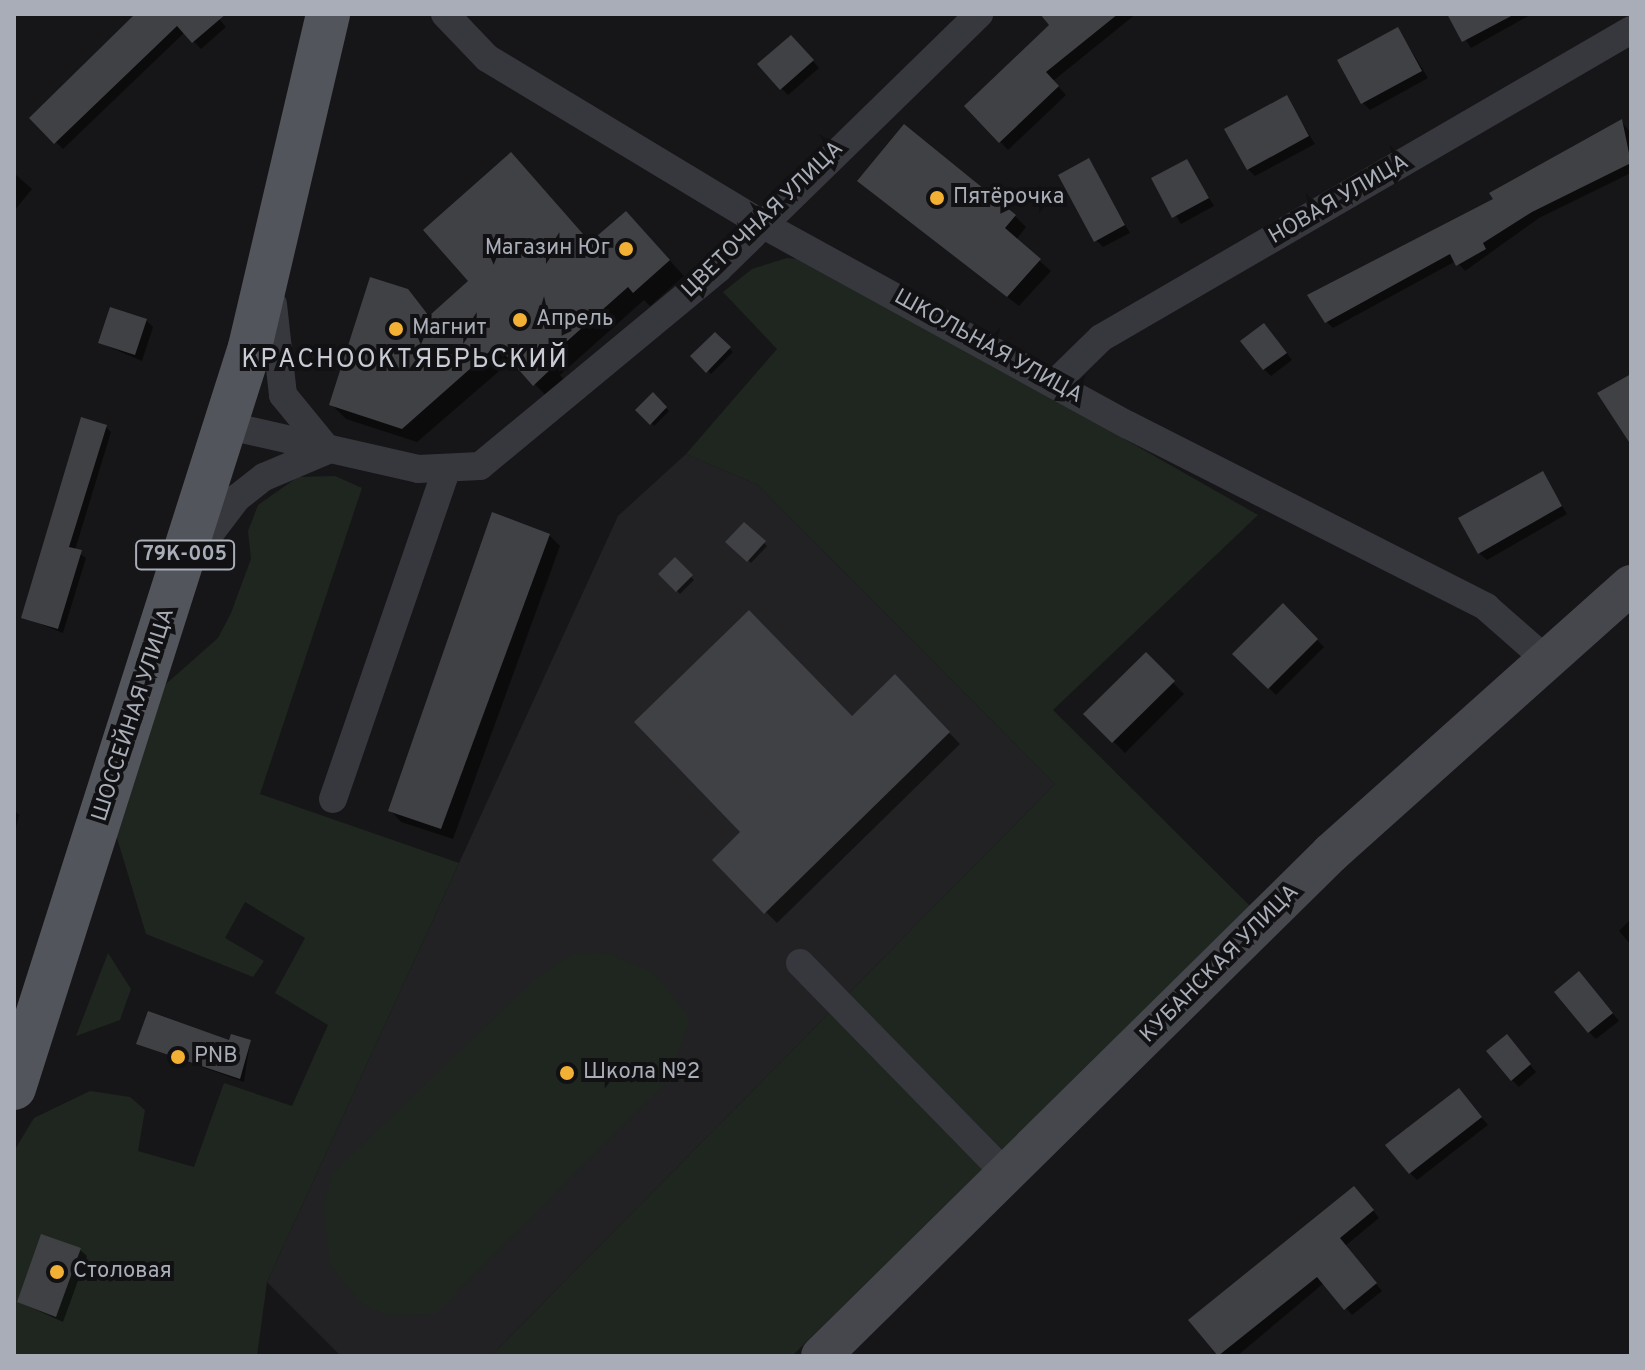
<!DOCTYPE html>
<meta charset="utf-8">
<style>
body{margin:0}
#map{position:relative;width:1645px;height:1370px;overflow:hidden;background:#161618;font-family:Overpass,sans-serif}
div>[style]{position:absolute}
.built>*{inset:0;background:#222225}
.green>*{inset:0;background:#1e261f}
.shadow>*{inset:0;background:#0007}
.building>*{inset:0;background:#404145}
.street>*{height:28px;margin:-14px;padding:0 14px;transform-origin:14px;border-radius:14px;background:#37383d}
.secondary>*{height:40px;margin:-20px;padding:0 20px;transform-origin:20px;border-radius:20px;background:#45474d}
.primary>*{height:44px;margin:-22px;padding:0 22px;transform-origin:22px;border-radius:22px;background:#53555c}
.dots>*{width:22px;height:22px;translate:-50% -50%;box-sizing:border-box;border:4px solid #111113;border-radius:50%}
span{translate:-50% -50%;white-space:nowrap;text-align:center;line-height:1.15;-webkit-text-stroke:8px #111113;paint-order:stroke}
.shield-label span{padding:2px 6px;background:#111113;border:2px solid;border-radius:6px;-webkit-text-stroke-width:0}
.shield-label{font-size:20px;color:#a8adb8;font-weight:700}
.poi-label{font-size:22px;color:#a8adb8}
.left{translate:0 -50%;text-align:left}
.right{translate:-100% -50%;text-align:right}
.street-label{font-size:22px;color:#a8adb8}
.quarter-label{font-size:26px;color:#c9ccd4;letter-spacing:2px}
.frame{position:absolute;inset:0;border:16px solid #a8adb8;pointer-events:none}
</style>
<div id="map">
<div class="built">
<div style="clip-path:polygon(686px 454px,758px 485px,1055px 784px,491px 1356px,341px 1356px,267px 1282px,618px 516px)"></div>
</div>
<div class="green">
<div style="clip-path:polygon(787px 258px,810px 260px,1258px 515px,1053px 710px,1250px 906px,792px 1356px,491px 1356px,1055px 784px,758px 485px,686px 454px,777px 349px,723px 292px,752px 269px)"></div>
<div style="clip-path:polygon(335px 476px,362px 488px,260px 794px,459px 863px,267px 1282px,257px 1356px,14px 1356px,14px 1151px,34px 1118px,90px 1091px,130px 1097px,145px 1110px,138px 1151px,194px 1167px,224px 1083px,292px 1106px,328px 1025px,275px 993px,305px 938px,245px 902px,225px 938px,264px 961px,253px 977px,146px 934px,114px 828px,158px 691px,218px 638px,231px 613px,251px 559px,248px 531px,258px 505px,298px 477px)"></div>
<div style="clip-path:polygon(108px 953px,131px 989px,120px 1020px,76px 1036px)"></div>
<div style="clip-path:polygon(607px 953px,654px 973px,690px 1019px,669px 1079px,435px 1314px,386px 1315px,362px 1304px,330px 1265px,324px 1205px,332px 1174px,535px 979px,572px 955px)"></div>
</div>
<div class="shadow">
<div style="clip-path:polygon(144px 14px,215px 14px,226px 27px,201px 49px,185px 32px,63px 149px,32px 119px)"></div>
<div style="clip-path:polygon(1042px 14px,1136px 14px,1053px 81px,1066px 95px,1008px 150px,966px 106px,1052px 26px)"></div>
<div style="clip-path:polygon(1449px 14px,1532px 14px,1471px 48px)"></div>
<div style="clip-path:polygon(1398px 29px,1428px 78px,1370px 110px,1363px 103px)"></div>
<div style="clip-path:polygon(798px 44px,819px 68px,788px 95px,781px 88px)"></div>
<div style="clip-path:polygon(1286px 97px,1315px 144px,1255px 176px,1248px 169px)"></div>
<div style="clip-path:polygon(1622px 122px,1631px 133px,1631px 173px,1539px 218px,1465px 271px,1456px 261px,1333px 328px,1326px 321px,1495px 200px)"></div>
<div style="clip-path:polygon(1089px 161px,1130px 233px,1103px 247px,1096px 240px)"></div>
<div style="clip-path:polygon(1186px 161px,1214px 206px,1181px 224px,1154px 179px)"></div>
<div style="clip-path:polygon(14px 173px,32px 189px,14px 211px)"></div>
<div style="clip-path:polygon(871px 191px,1015px 216px,1026px 227px,1016px 240px,1051px 271px,1019px 306px)"></div>
<div style="clip-path:polygon(640px 228px,684px 276px,650px 306px,644px 300px,560px 375px,567px 383px,549px 399px,512px 360px,417px 442px,346px 419px,331px 404px,407px 291px,431px 317px)"></div>
<div style="clip-path:polygon(146px 320px,153px 327px,142px 361px,100px 343px)"></div>
<div style="clip-path:polygon(1271px 332px,1292px 360px,1271px 376px,1264px 369px)"></div>
<div style="clip-path:polygon(715px 335px,733px 352px,711px 374px,693px 356px)"></div>
<div style="clip-path:polygon(653px 395px,669px 411px,654px 426px,638px 410px)"></div>
<div style="clip-path:polygon(106px 427px,111px 432px,75px 550px,86px 558px,63px 633px,23px 617px)"></div>
<div style="clip-path:polygon(1543px 474px,1567px 514px,1487px 560px,1479px 553px)"></div>
<div style="clip-path:polygon(744px 525px,767px 546px,751px 563px,728px 542px)"></div>
<div style="clip-path:polygon(549px 535px,560px 546px,453px 839px,401px 822px,390px 810px)"></div>
<div style="clip-path:polygon(675px 560px,694px 580px,680px 594px,660px 574px)"></div>
<div style="clip-path:polygon(1283px 605px,1324px 647px,1276px 695px,1235px 654px)"></div>
<div style="clip-path:polygon(1146px 655px,1184px 694px,1125px 753px,1086px 714px)"></div>
<div style="clip-path:polygon(895px 677px,960px 744px,777px 923px,714px 860px)"></div>
<div style="clip-path:polygon(14px 810px,19px 815px,14px 836px)"></div>
<div style="clip-path:polygon(1631px 919px,1631px 945px,1619px 931px)"></div>
<div style="clip-path:polygon(1586px 981px,1619px 1021px,1596px 1039px,1589px 1032px)"></div>
<div style="clip-path:polygon(250px 1042px,244px 1082px,138px 1044px,230px 1043px)"></div>
<div style="clip-path:polygon(1513px 1044px,1536px 1072px,1519px 1087px,1512px 1080px)"></div>
<div style="clip-path:polygon(1465px 1098px,1488px 1125px,1417px 1180px,1410px 1173px)"></div>
<div style="clip-path:polygon(1361px 1195px,1379px 1218px,1345px 1246px,1382px 1291px,1352px 1315px,1324px 1283px,1237px 1356px,1220px 1356px,1191px 1321px)"></div>
<div style="clip-path:polygon(79px 1249px,87px 1256px,63px 1322px,19px 1302px)"></div>
</div>
<div class="building">
<div style="clip-path:polygon(135px 14px,226px 14px,192px 43px,177px 26px,54px 144px,29px 118px)"></div>
<div style="clip-path:polygon(1040px 14px,1118px 14px,1046px 72px,1059px 86px,999px 143px,964px 106px,1049px 25px)"></div>
<div style="clip-path:polygon(1447px 14px,1515px 14px,1462px 42px)"></div>
<div style="clip-path:polygon(1398px 27px,1422px 71px,1361px 104px,1337px 60px)"></div>
<div style="clip-path:polygon(791px 35px,814px 60px,780px 90px,757px 64px)"></div>
<div style="clip-path:polygon(1287px 95px,1309px 136px,1247px 170px,1224px 129px)"></div>
<div style="clip-path:polygon(1622px 119px,1631px 163px,1532px 212px,1483px 243px,1486px 249px,1456px 266px,1450px 254px,1325px 323px,1307px 295px,1493px 199px,1489px 193px)"></div>
<div style="clip-path:polygon(904px 124px,1016px 215px,1005px 228px,1041px 259px,1007px 297px,857px 181px)"></div>
<div style="clip-path:polygon(511px 152px,590px 242px,626px 211px,670px 260px,633px 293px,628px 287px,547px 359px,553px 367px,533px 386px,497px 345px,402px 429px,329px 405px,370px 277px,408px 289px,429px 316px,468px 281px,423px 230px)"></div>
<div style="clip-path:polygon(1089px 158px,1125px 225px,1094px 242px,1058px 175px)"></div>
<div style="clip-path:polygon(1187px 159px,1209px 198px,1172px 218px,1151px 178px)"></div>
<div style="clip-path:polygon(110px 307px,147px 319px,135px 355px,98px 343px)"></div>
<div style="clip-path:polygon(1264px 323px,1287px 353px,1263px 370px,1240px 341px)"></div>
<div style="clip-path:polygon(715px 332px,731px 347px,706px 373px,690px 356px)"></div>
<div style="clip-path:polygon(1631px 374px,1631px 445px,1597px 393px)"></div>
<div style="clip-path:polygon(653px 392px,667px 407px,650px 425px,635px 410px)"></div>
<div style="clip-path:polygon(81px 417px,107px 425px,69px 547px,82px 550px,58px 629px,21px 618px)"></div>
<div style="clip-path:polygon(1543px 471px,1562px 506px,1478px 554px,1458px 518px)"></div>
<div style="clip-path:polygon(492px 512px,550px 534px,441px 829px,388px 811px)"></div>
<div style="clip-path:polygon(744px 522px,766px 541px,747px 562px,725px 542px)"></div>
<div style="clip-path:polygon(675px 557px,693px 575px,676px 592px,658px 574px)"></div>
<div style="clip-path:polygon(1283px 603px,1318px 639px,1268px 689px,1232px 654px)"></div>
<div style="clip-path:polygon(749px 610px,852px 716px,895px 674px,950px 732px,764px 914px,712px 860px,740px 832px,634px 722px)"></div>
<div style="clip-path:polygon(1146px 652px,1175px 681px,1112px 743px,1083px 714px)"></div>
<div style="clip-path:polygon(1579px 971px,1613px 1013px,1588px 1033px,1554px 992px)"></div>
<div style="clip-path:polygon(148px 1011px,229px 1040px,231px 1034px,251px 1040px,240px 1079px,136px 1044px)"></div>
<div style="clip-path:polygon(1507px 1034px,1531px 1064px,1511px 1081px,1486px 1051px)"></div>
<div style="clip-path:polygon(1459px 1088px,1482px 1117px,1409px 1174px,1385px 1145px)"></div>
<div style="clip-path:polygon(1354px 1186px,1374px 1210px,1340px 1238px,1377px 1283px,1344px 1310px,1317px 1277px,1218px 1356px,1188px 1320px)"></div>
<div style="clip-path:polygon(41px 1234px,81px 1248px,56px 1317px,17px 1302px)"></div>
</div>
<div class="street">
<div style="left:445px;top:14px;width:61px;rotate:46.3deg"></div>
<div style="left:487px;top:58px;width:319px;rotate:31.1deg"></div>
<div style="left:760px;top:223px;width:420px;rotate:28.8deg"></div>
<div style="left:1128px;top:425px;width:402px;rotate:26.9deg"></div>
<div style="left:1486px;top:607px;width:77px;rotate:41.3deg"></div>
<div style="left:1056px;top:382px;width:63px;rotate:-44.4deg"></div>
<div style="left:1101px;top:338px;width:613px;rotate:-30.16deg"></div>
<div style="left:225px;top:425px;width:198px;rotate:12.8deg"></div>
<div style="left:418px;top:469px;width:62px;rotate:-2.8deg"></div>
<div style="left:480px;top:466px;width:309px;rotate:-39.6deg"></div>
<div style="left:718px;top:269px;width:365px;rotate:-44.3deg"></div>
<div style="left:196px;top:552px;width:68px;rotate:-52.8deg"></div>
<div style="left:237px;top:498px;width:34px;rotate:-38deg"></div>
<div style="left:264px;top:477px;width:69px;rotate:-22.9deg"></div>
<div style="left:328px;top:450px;width:71px;rotate:-129.3deg"></div>
<div style="left:283px;top:395px;width:91px;rotate:-96.3deg"></div>
<div style="left:333px;top:799px;width:350px;rotate:-71deg"></div>
<div style="left:800px;top:963px;width:299px;rotate:45.7deg"></div>
</div>
<div class="secondary">
<div style="left:821px;top:1356px;width:716px;rotate:-44.6deg"></div>
<div style="left:1331px;top:853px;width:402px;rotate:-41.8deg"></div>
</div>
<div class="primary">
<div style="left:14px;top:1088px;width:778px;rotate:-72.33deg"></div>
<div style="left:250px;top:347px;width:342px;rotate:-76.8deg"></div>
</div>
<div class="dots">
<div style="left:937px;top:198px;background:#f2b134"></div>
<div style="left:626px;top:249px;background:#f2b134"></div>
<div style="left:520px;top:320px;background:#f2b134"></div>
<div style="left:396px;top:329px;background:#f2b134"></div>
<div style="left:178px;top:1057px;background:#f2b134"></div>
<div style="left:567px;top:1073px;background:#f2b134"></div>
<div style="left:57px;top:1272px;background:#f2b134"></div>
</div>
<div class="shield-label">
<span style="left:185px;top:555px">79К-005</span>
</div>
<div class="poi-label">
<span class="left" style="left:953px;top:198px">Пятёрочка</span>
<span class="right" style="left:610px;top:249px">Магазин Юг</span>
<span class="left" style="left:536px;top:320px">Апрель</span>
<span class="left" style="left:412px;top:329px">Магнит</span>
<span class="left" style="left:194px;top:1057px">PNB</span>
<span class="left" style="left:583px;top:1073px">Школа №2</span>
<span class="left" style="left:73px;top:1272px">Столовая</span>
</div>
<div class="street-label">
<span style="left:1339px;top:200px;rotate:-30deg">НОВАЯ УЛИЦА</span>
<span style="left:763px;top:220px;rotate:-44deg">ЦВЕТОЧНАЯ УЛИЦА</span>
<span style="left:988px;top:347px;rotate:29deg">ШКОЛЬНАЯ УЛИЦА</span>
<span style="left:134px;top:715px;rotate:-72deg">ШОССЕЙНАЯ УЛИЦА</span>
<span style="left:1220px;top:964px;rotate:-45deg">КУБАНСКАЯ УЛИЦА</span>
</div>
<div class="quarter-label">
<span style="left:405px;top:361px">КРАСНООКТЯБРЬСКИЙ</span>
</div>
<div class="frame"></div>
</div>
